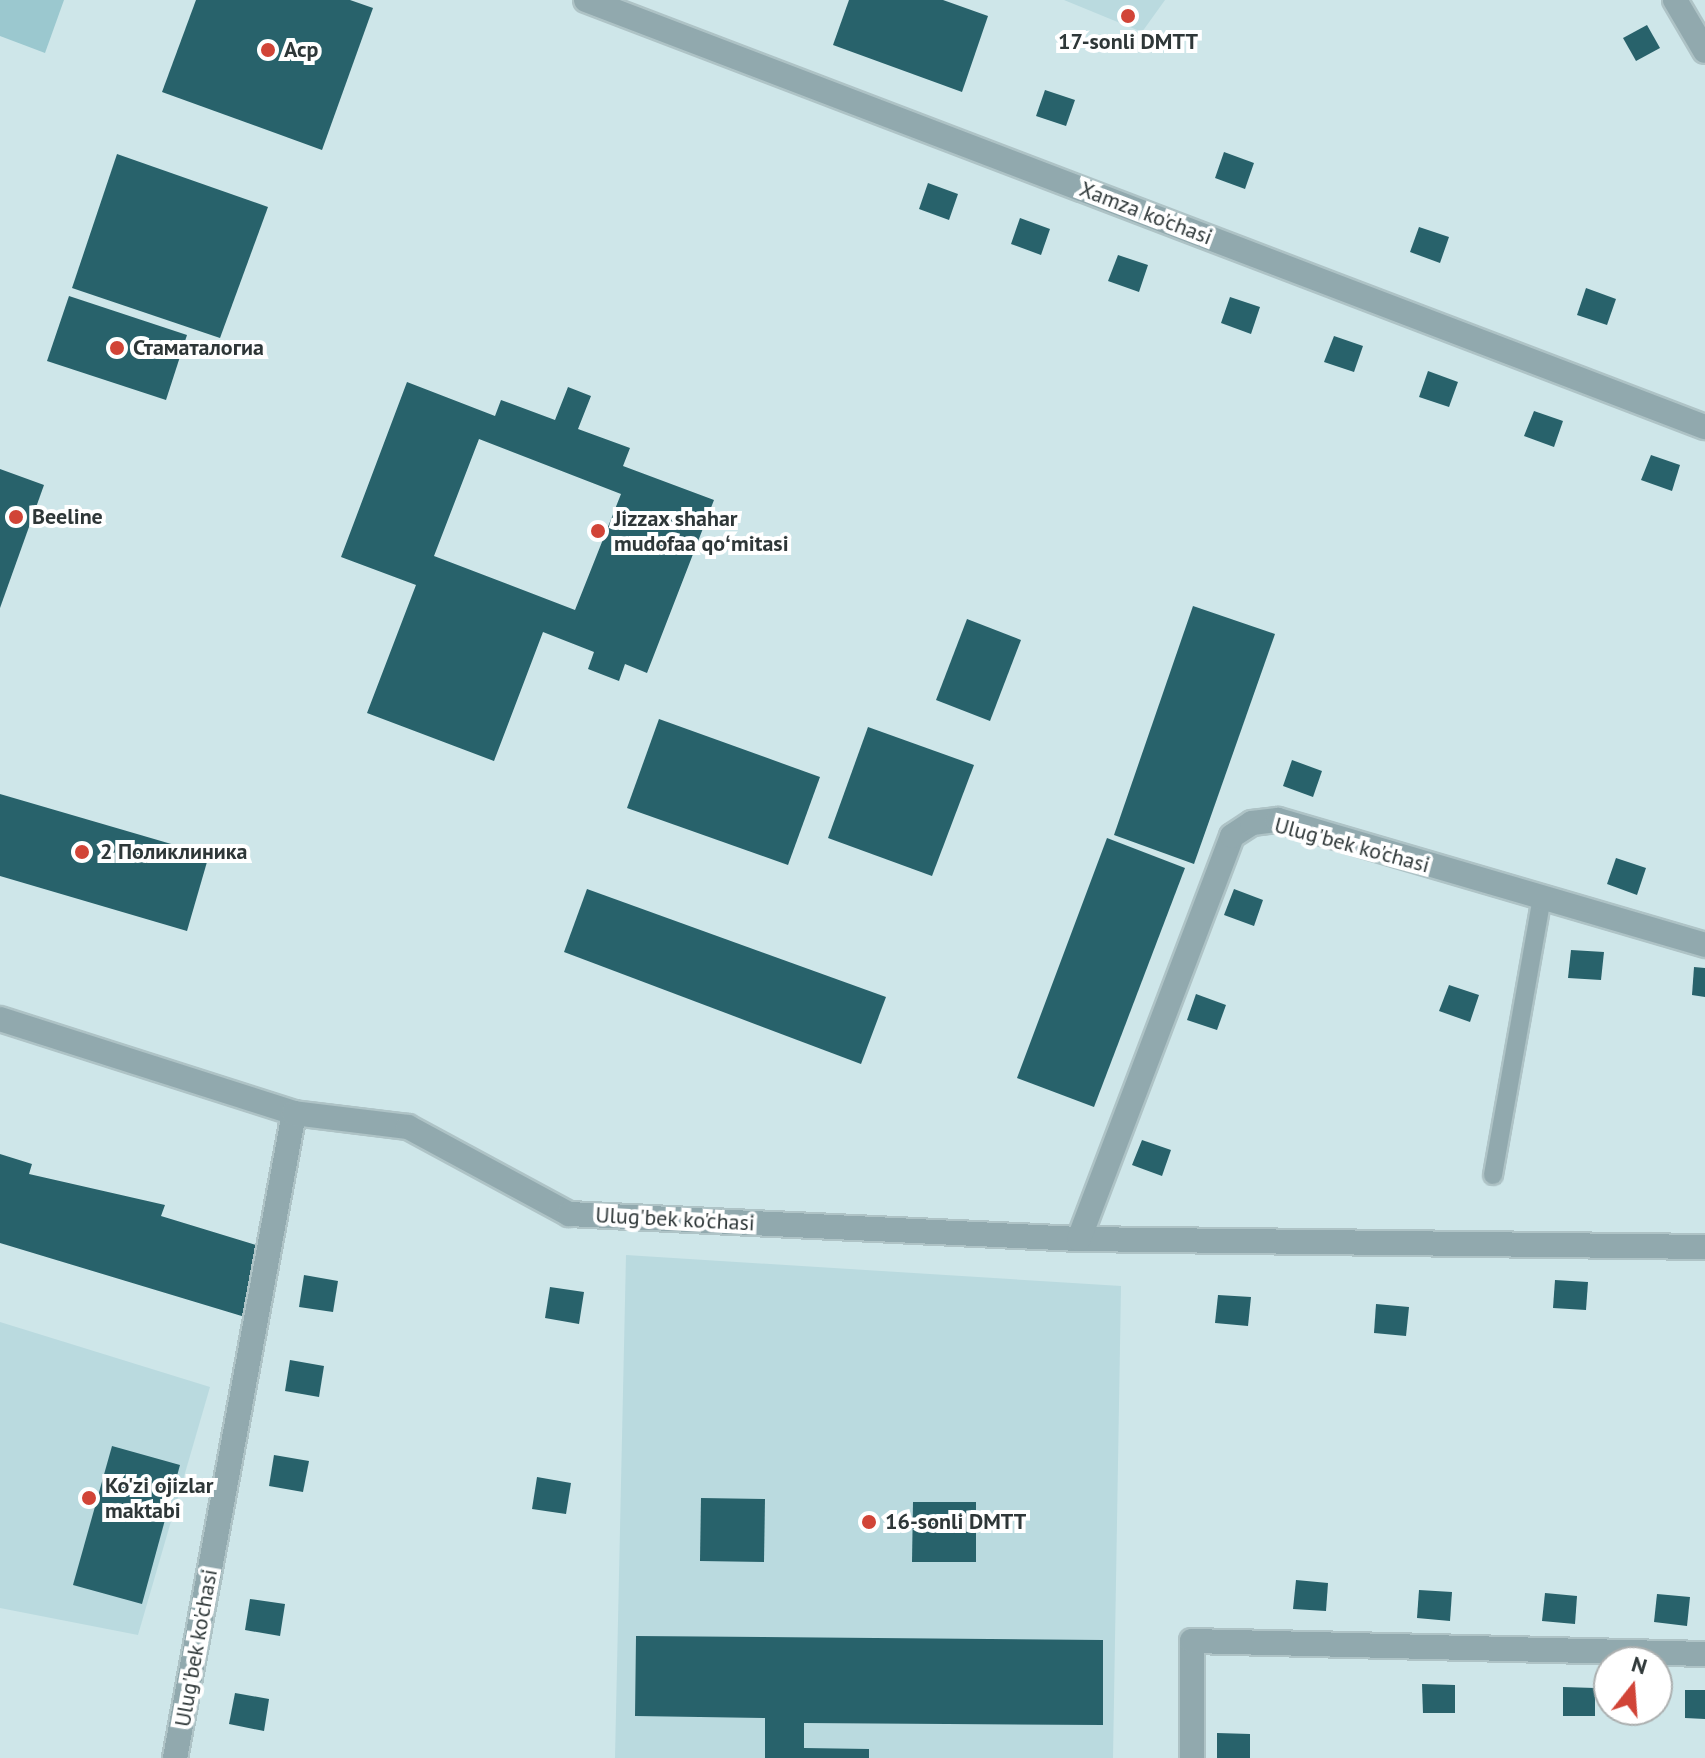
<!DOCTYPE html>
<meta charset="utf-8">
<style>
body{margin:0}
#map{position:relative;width:1705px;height:1758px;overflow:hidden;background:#cee6e9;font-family:"PT Sans",sans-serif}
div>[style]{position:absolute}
.built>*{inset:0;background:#badadf}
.green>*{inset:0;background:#9bc8cf}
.building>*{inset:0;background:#28626b}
.roads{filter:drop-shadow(2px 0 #aec3c6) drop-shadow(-2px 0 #aec3c6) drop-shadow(0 2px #aec3c6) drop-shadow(0 -2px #aec3c6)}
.lane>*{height:18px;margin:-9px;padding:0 9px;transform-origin:9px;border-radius:9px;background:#91a9ae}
.street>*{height:24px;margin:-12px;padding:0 12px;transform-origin:12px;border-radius:12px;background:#91a9ae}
.dots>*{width:22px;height:22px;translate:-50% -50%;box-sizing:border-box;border:4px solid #fff;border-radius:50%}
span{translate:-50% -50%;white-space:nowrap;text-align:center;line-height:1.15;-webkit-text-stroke:8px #fff;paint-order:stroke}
.poi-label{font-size:22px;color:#2e3738;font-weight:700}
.left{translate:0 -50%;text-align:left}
.street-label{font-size:22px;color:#2e3738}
.north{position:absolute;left:1593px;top:1646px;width:80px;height:80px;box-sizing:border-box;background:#fff;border:2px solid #abafaf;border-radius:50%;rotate:17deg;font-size:22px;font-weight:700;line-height:32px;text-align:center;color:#2e3738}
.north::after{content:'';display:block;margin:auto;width:28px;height:36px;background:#d14437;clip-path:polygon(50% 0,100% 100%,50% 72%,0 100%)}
</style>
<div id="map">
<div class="built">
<div style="clip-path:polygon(1064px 0,1165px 0,1142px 32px)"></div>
<div style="clip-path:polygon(626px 1255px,1121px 1286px,1113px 1758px,615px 1758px)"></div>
<div style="clip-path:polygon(0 1322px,210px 1387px,138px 1635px,0 1608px)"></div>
</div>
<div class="green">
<div style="clip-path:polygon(0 0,64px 0,45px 53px,0 36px)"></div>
</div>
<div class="building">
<div style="clip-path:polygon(196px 0,350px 0,373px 8px,322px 150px,162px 92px)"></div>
<div style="clip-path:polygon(849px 0,943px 0,988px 16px,962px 92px,833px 45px)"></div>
<div style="clip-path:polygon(1647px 25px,1660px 48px,1636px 61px,1623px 38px)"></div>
<div style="clip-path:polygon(1045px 90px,1075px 100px,1066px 126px,1036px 116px)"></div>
<div style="clip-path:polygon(1224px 152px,1254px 163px,1245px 189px,1215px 178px)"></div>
<div style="clip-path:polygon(117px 154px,268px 207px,220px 338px,72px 288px)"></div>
<div style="clip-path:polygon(928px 183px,958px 194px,949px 220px,919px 209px)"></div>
<div style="clip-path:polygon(1020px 218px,1050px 229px,1041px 255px,1011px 244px)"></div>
<div style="clip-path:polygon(1419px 227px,1449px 237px,1440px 263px,1410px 252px)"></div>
<div style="clip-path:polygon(1118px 255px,1148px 265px,1139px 292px,1108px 281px)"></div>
<div style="clip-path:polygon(1586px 288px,1616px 299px,1607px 325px,1577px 315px)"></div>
<div style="clip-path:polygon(69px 296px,187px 335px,166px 400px,47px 361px)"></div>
<div style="clip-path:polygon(1230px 297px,1260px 307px,1251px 334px,1221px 323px)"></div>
<div style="clip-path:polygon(1334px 336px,1363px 346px,1354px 372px,1324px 362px)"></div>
<div style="clip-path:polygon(1428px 371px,1458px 382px,1449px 407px,1419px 397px)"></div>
<div style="clip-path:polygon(evenodd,407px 382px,495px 416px,501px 400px,555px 420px,568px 387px,591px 396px,578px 429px,630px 448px,623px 466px,714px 500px,647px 673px,625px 664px,619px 681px,588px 669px,594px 652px,543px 632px,494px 761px,367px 713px,416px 585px,341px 557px,407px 382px,479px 439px,621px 494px,575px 610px,434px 556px,479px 439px)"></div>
<div style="clip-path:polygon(1534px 411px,1563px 421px,1554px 447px,1524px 436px)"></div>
<div style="clip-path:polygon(1651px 455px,1680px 465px,1672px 491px,1641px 480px)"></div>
<div style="clip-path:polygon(0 469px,44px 485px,0 608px)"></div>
<div style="clip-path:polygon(1193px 606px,1275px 634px,1194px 864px,1114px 835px)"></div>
<div style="clip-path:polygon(967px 619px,1021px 640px,990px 721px,936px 700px)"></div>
<div style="clip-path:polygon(659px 719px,820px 777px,788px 865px,627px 808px)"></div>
<div style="clip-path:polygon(868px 727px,974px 765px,932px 876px,828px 838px)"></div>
<div style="clip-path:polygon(1292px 760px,1322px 771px,1313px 797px,1283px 786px)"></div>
<div style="clip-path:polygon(0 794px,209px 855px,187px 931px,0 876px)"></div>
<div style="clip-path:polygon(1107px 838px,1185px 868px,1094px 1107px,1017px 1078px)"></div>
<div style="clip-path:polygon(1616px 858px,1646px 868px,1637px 895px,1607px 884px)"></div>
<div style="clip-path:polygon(587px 889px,886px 997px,861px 1064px,564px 952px)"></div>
<div style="clip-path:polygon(1234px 889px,1263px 900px,1254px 926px,1224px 915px)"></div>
<div style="clip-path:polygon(1571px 950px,1604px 952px,1601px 980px,1568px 978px)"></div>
<div style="clip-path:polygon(1694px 967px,1705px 968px,1705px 997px,1692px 995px)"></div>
<div style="clip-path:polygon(1449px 985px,1479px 995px,1470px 1022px,1439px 1011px)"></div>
<div style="clip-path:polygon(1196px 994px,1226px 1005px,1217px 1030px,1187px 1020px)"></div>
<div style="clip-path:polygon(1142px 1140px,1171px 1150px,1162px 1176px,1132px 1165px)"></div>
<div style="clip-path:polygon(0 1154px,32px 1164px,29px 1174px,165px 1205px,161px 1216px,266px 1248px,245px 1317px,0 1243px)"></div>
<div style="clip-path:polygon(304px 1275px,338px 1281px,333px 1312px,299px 1307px)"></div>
<div style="clip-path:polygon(1555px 1280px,1588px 1282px,1586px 1310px,1553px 1308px)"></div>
<div style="clip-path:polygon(550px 1287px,584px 1292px,579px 1324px,545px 1318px)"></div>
<div style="clip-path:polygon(1218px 1295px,1251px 1297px,1248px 1326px,1215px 1323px)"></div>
<div style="clip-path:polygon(1376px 1304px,1409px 1307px,1406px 1336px,1374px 1333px)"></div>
<div style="clip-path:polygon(290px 1360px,324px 1366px,319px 1397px,285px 1391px)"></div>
<div style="clip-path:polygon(112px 1446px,180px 1465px,142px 1604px,73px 1585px)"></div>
<div style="clip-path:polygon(274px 1455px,309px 1461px,303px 1492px,269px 1486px)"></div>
<div style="clip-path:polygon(537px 1477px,571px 1483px,566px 1514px,532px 1509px)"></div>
<div style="clip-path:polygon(701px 1498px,765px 1499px,764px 1562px,700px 1561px)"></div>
<div style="clip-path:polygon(913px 1502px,976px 1502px,976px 1562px,912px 1562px)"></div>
<div style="clip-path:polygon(1296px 1580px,1328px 1583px,1326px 1611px,1293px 1609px)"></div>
<div style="clip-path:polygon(1419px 1590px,1452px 1592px,1450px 1621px,1417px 1618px)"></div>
<div style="clip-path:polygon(1545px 1593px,1577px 1596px,1575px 1624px,1542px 1621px)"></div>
<div style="clip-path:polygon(1657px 1594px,1690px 1597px,1687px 1626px,1654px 1622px)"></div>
<div style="clip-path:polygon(250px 1599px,285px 1604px,280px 1636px,245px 1630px)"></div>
<div style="clip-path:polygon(636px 1636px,1103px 1640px,1103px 1725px,804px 1723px,804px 1748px,869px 1749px,869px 1758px,765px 1758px,765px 1718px,635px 1716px)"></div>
<div style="clip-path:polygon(1422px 1684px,1455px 1685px,1455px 1713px,1423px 1713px)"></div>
<div style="clip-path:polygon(1563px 1687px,1595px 1688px,1595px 1716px,1563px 1716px)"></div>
<div style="clip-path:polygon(1685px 1690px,1705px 1690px,1705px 1719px,1685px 1718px)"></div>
<div style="clip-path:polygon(235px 1693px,269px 1699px,264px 1731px,229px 1724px)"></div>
<div style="clip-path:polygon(1217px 1733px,1250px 1734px,1250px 1758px,1217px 1758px)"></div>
</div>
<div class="roads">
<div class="lane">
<div style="left:1493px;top:1175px;width:281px;rotate:-80deg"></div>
</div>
<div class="street">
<div style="left:586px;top:0;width:1198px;rotate:20.89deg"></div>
<div style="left:1675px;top:0;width:59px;rotate:59.5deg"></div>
<div style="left:0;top:1019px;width:309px;rotate:17.7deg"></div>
<div style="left:294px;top:1113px;width:656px;rotate:100.45deg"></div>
<div style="left:294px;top:1113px;width:115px;rotate:7deg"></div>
<div style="left:408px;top:1127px;width:183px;rotate:28.4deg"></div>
<div style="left:569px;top:1214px;width:511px;rotate:2.81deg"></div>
<div style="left:1079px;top:1239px;width:626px;rotate:0.73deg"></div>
<div style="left:1079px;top:1239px;width:431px;rotate:-69.2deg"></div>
<div style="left:1232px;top:836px;width:24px;rotate:-33deg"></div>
<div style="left:1252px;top:823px;width:26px;rotate:-7deg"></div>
<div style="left:1278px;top:820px;width:445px;rotate:16.3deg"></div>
<div style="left:1192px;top:1758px;width:117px;rotate:-90deg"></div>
<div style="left:1192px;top:1641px;width:513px;rotate:1.45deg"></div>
</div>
</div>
<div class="dots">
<div style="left:1128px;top:16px;background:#d14437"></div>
<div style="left:268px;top:50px;background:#d14437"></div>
<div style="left:117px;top:348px;background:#d14437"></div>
<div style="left:16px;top:517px;background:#d14437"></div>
<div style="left:598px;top:531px;background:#d14437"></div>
<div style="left:82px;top:852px;background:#d14437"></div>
<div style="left:89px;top:1498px;background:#d14437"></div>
<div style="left:869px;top:1522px;background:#d14437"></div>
</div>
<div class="poi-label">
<span style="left:1128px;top:42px">17-sonli DMTT</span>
<span class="left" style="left:284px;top:50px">Аср</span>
<span class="left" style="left:133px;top:348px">Стаматалогиа</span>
<span class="left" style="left:32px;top:517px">Beeline</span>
<span class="left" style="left:614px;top:531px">Jizzax shahar<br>mudofaa qoʻmitasi</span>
<span class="left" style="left:100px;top:852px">2 Поликлиника</span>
<span class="left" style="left:105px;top:1498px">Ko'zi ojizlar<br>maktabi</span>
<span class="left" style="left:885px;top:1522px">16-sonli DMTT</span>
</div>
<div class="street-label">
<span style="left:1146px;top:213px;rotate:21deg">Xamza ko'chasi</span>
<span style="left:1352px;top:845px;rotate:15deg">Ulug'bek ko'chasi</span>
<span style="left:675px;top:1219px;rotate:3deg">Ulug'bek ko'chasi</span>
<span style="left:196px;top:1648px;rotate:-80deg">Ulug'bek ko'chasi</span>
</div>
<div class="north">N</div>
</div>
